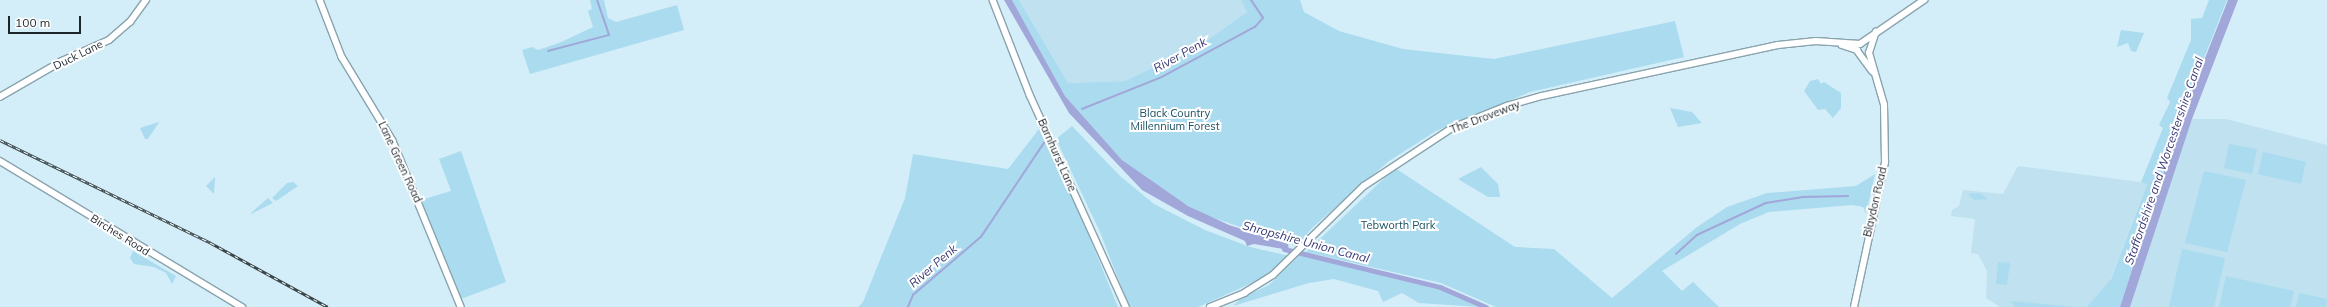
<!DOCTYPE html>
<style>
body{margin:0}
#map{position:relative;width:2327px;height:307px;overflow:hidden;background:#d3eef9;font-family:Mulish,sans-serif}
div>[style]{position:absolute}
.built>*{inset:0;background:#bfe1f0}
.green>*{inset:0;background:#abdbee}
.water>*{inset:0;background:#a1a7d9}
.stream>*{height:1.5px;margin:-0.75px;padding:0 0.75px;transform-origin:0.75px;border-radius:0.75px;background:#a1a7d9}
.canal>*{height:5px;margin:-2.5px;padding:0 2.5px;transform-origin:2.5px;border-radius:2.5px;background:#a1a7d9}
.roads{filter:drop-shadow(1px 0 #89a3ad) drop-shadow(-1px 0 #89a3ad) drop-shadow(0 1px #89a3ad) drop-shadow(0 -1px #89a3ad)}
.tertiary>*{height:5.5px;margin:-2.75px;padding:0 2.75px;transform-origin:2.75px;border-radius:2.75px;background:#fff}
.rail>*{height:3px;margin-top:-1.5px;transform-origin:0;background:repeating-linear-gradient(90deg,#fff 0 4.5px,#39464c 0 9px);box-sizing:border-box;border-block:1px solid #39464c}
span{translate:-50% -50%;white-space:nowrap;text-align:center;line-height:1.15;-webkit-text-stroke:4px #fff;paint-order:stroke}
.street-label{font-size:11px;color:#1b252a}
.park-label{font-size:11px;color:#1b4f61}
.water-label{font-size:12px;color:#373875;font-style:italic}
.scale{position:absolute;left:8px;top:16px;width:73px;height:18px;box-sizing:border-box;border:2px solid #1b252a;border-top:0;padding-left:5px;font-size:12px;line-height:14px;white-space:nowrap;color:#1b252a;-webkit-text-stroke:3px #fff;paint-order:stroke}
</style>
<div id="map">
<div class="built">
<div style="clip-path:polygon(1019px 0,1241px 0,1247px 12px,1202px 44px,1125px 81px,1068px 83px)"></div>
<div style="clip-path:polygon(2192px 119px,2226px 119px,2327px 145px,2327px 307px,2130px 307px)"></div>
<div style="clip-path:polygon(2018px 166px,2147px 183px,2100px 307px,2000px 307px,1986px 298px,1987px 271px,1978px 254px,1971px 253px,1975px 219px,1951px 216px,1952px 210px,1959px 206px,1963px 190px,2003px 194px)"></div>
</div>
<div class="green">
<div style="clip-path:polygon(590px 0,604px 0,608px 18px,616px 22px,677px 5px,684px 30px,530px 74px,522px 50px,532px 47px,538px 50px,559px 43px,593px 27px,588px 11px,592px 9px)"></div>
<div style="clip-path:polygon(1012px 0,1019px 0,1068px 83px,1125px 81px,1202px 44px,1247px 12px,1241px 0,1300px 0,1304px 12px,1339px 31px,1403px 49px,1494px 59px,1675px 21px,1684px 57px,1530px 92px,1436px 131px,1389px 161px,1313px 227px,1296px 246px,1208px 216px,1171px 197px,1122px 160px,1065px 96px)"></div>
<div style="clip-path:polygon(2209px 0,2227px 0,2185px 106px,2120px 307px,2087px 307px,2111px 279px,2147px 184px,2141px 182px,2163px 128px,2159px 125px,2170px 102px,2167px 98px,2191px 40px,2191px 19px,2202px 18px)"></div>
<div style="clip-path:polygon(2121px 30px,2144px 33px,2136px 52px,2131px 51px,2128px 43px,2117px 47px)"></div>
<div style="clip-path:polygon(1818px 79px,1821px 84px,1824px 82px,1841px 93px,1841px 108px,1833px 118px,1825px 109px,1818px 110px,1804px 91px,1810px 81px)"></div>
<div style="clip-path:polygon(1670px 108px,1692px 112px,1702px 123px,1678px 127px)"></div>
<div style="clip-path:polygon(159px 122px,148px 139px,145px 139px,140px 128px)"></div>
<div style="clip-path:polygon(1072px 126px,1120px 176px,1154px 204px,1205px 230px,1250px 247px,1289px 256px,1261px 279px,1198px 307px,1129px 307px,1100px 232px,1056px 139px)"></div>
<div style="clip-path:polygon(1039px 129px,1077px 207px,1118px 307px,858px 307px,863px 302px,905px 198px,913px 154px,1008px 169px)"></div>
<div style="clip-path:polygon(2229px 144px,2257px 149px,2252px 174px,2224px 168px)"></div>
<div style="clip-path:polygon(461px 151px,506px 282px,461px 299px,421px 200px,451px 191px,439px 159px)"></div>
<div style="clip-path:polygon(2263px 152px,2306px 162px,2301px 184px,2258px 174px)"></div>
<div style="clip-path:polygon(1481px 167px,1498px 184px,1500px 197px,1488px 197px,1458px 179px)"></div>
<div style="clip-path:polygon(1395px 168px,1515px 247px,1554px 249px,1612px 298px,1697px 227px,1727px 207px,1767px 193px,1856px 186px,1875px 174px,1866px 214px,1863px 207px,1852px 205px,1769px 212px,1740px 224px,1662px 271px,1682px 291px,1693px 282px,1719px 307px,1496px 307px,1441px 283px,1306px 252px)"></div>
<div style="clip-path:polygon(2204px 171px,2246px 180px,2227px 252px,2185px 243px)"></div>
<div style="clip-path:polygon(215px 177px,214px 193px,213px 193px,206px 186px)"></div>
<div style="clip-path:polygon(293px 182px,298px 186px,276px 201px,272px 198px,287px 183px)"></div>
<div style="clip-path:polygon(1978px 193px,1981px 194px,1988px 199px,1974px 200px,1968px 194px)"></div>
<div style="clip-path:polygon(268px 198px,273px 203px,251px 214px,251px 213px)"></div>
<div style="clip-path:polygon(2182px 249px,2225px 258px,2214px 307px,2169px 307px)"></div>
<div style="clip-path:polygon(133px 251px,176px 276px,172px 284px,166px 273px,154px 267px,134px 264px,130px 258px)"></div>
<div style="clip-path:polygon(1300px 255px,1444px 291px,1480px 307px,1419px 303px,1402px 293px,1383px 302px,1378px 291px,1334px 279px,1309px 283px,1233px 306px,1241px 298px,1269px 285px)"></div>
<div style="clip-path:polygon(1998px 262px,2010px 263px,2007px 285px,1996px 284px)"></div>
<div style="clip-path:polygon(2226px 276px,2294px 291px,2290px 307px,2219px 307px)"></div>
<div style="clip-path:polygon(2299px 293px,2327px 299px,2326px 307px,2296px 307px)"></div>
<div style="clip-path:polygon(2011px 301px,2077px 307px,2015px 307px)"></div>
</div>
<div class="water">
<div style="clip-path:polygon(1004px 0,1012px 0,1065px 96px,1122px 160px,1188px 206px,1229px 225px,1288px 244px,1289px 250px,1254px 244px,1247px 246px,1245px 241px,1188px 216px,1142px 190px,1069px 113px)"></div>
<div style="clip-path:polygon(2228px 0,2238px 0,2192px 119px,2130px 307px,2120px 307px,2181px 119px)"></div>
</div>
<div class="stream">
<div style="left:548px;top:51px;width:63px;rotate:-14.7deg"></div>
<div style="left:609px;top:35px;width:37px;rotate:-109deg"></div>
<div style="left:1082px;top:109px;width:86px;rotate:-21.8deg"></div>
<div style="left:1162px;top:77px;width:106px;rotate:-28.3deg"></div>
<div style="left:1255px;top:27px;width:12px;rotate:-48deg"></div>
<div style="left:1263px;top:18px;width:22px;rotate:-124deg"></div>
<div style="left:1676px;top:254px;width:28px;rotate:-42deg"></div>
<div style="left:1697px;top:235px;width:76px;rotate:-24.9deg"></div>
<div style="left:1766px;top:203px;width:36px;rotate:-9deg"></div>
<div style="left:1802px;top:197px;width:46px;rotate:-1.2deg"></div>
<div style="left:908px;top:307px;width:13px;rotate:-67deg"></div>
<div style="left:913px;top:295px;width:89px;rotate:-40.5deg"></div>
<div style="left:981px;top:237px;width:113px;rotate:-56.2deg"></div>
</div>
<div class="canal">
<div style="left:1284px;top:249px;width:161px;rotate:13.7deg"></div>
<div style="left:1440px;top:287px;width:50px;rotate:23.5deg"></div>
</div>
<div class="roads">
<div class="tertiary">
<div style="left:320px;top:0;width:61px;rotate:68.9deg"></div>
<div style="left:342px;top:57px;width:98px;rotate:58.7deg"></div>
<div style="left:393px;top:141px;width:179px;rotate:67.7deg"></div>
<div style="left:993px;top:0;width:102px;rotate:68.7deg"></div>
<div style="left:1030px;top:95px;width:233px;rotate:65.6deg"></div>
<div style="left:1842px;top:45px;width:16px;rotate:18deg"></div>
<div style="left:1857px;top:50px;width:26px;rotate:54deg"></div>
<div style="left:0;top:97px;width:72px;rotate:-30.1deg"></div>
<div style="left:62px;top:61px;width:51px;rotate:-24.1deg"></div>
<div style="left:109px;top:40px;width:28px;rotate:-41deg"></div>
<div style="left:130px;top:22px;width:27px;rotate:-54deg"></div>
<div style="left:0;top:161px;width:283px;rotate:31.1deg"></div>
<div style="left:1210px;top:307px;width:37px;rotate:-22deg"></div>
<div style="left:1244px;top:293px;width:34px;rotate:-32deg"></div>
<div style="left:1273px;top:275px;width:127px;rotate:-44.4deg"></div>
<div style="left:1364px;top:186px;width:105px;rotate:-33.4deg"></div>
<div style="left:1452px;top:128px;width:59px;rotate:-21.8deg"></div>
<div style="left:1507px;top:106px;width:36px;rotate:-16deg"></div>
<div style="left:1542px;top:96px;width:241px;rotate:-12.2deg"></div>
<div style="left:1778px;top:45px;width:38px;rotate:-6deg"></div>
<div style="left:1816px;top:41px;width:44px;rotate:3.9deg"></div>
<div style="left:1860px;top:44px;width:78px;rotate:-34.5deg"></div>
<div style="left:1854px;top:307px;width:148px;rotate:-77.9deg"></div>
<div style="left:1885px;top:162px;width:57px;rotate:-91deg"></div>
<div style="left:1884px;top:105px;width:54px;rotate:-106.1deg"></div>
<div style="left:1869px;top:53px;width:22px;rotate:-72deg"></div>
</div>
</div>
<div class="rail">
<div style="left:0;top:140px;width:235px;rotate:26deg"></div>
<div style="left:211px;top:243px;width:133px;rotate:28.7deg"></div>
</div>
<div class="street-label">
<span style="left:78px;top:55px;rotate:-26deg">Duck Lane</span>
<span style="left:1485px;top:117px;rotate:-21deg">The Droveway</span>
<span style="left:1057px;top:155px;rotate:66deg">Barnhurst Lane</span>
<span style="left:400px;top:162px;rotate:65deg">Lane Green Road</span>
<span style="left:1875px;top:202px;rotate:-77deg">Blaydon Road</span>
<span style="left:120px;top:235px;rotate:32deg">Birches Road</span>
</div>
<div class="park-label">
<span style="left:1175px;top:120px">Black Country<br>Millennium Forest</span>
<span style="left:1398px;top:225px">Tebworth Park</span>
</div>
<div class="water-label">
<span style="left:1180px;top:55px;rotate:-29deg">River Penk</span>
<span style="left:2164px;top:161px;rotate:-71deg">Staffordshire and Worcestershire Canal</span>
<span style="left:1306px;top:242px;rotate:15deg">Shropshire Union Canal</span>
<span style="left:933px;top:266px;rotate:-41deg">River Penk</span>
</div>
<div class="scale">100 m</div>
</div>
